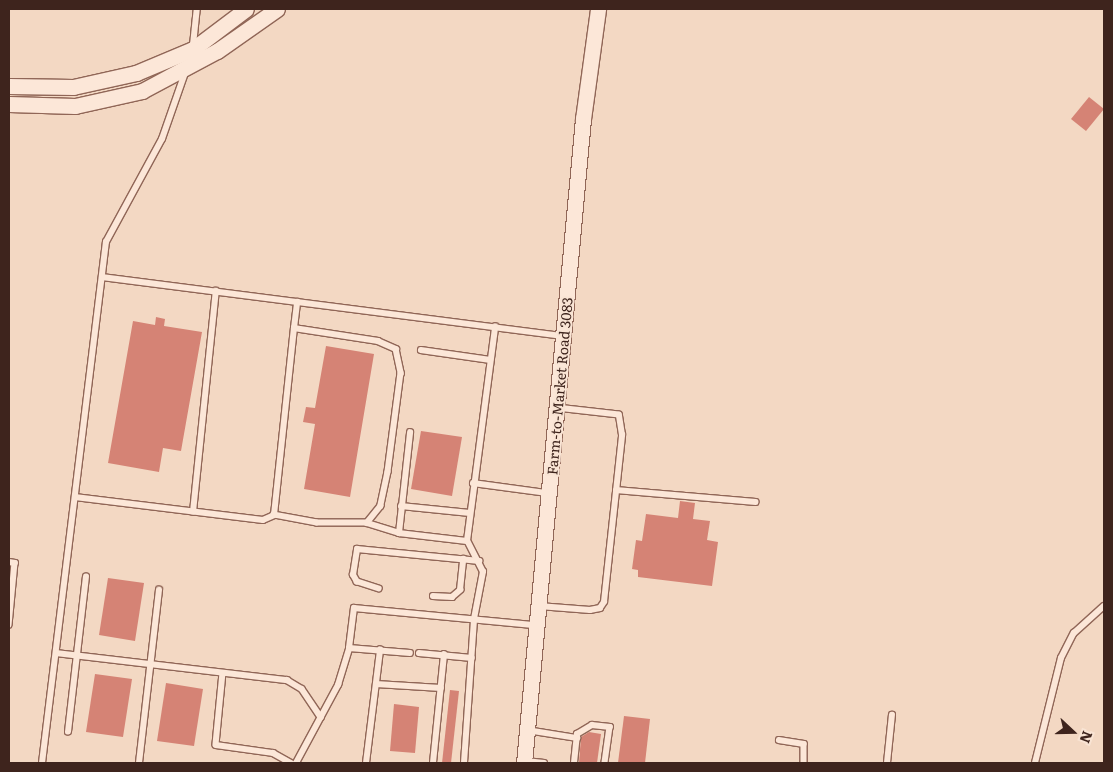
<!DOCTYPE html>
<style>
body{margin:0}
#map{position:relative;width:1113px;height:772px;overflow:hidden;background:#f3d8c3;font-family:Literata,serif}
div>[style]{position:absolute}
.building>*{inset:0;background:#d58375}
.roads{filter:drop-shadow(1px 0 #906657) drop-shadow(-1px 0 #906657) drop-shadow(0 1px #906657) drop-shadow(0 -1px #906657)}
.lane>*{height:5.5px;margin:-2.75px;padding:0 2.75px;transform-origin:2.75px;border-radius:2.75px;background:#fce7d8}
.secondary>*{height:15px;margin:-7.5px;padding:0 7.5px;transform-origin:7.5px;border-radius:7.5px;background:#fce7d8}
span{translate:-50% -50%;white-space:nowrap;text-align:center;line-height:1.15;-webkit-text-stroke:4px #f9e4d4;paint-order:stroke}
.street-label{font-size:14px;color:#3e241d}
.frame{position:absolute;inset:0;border:10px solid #3e241d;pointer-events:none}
.north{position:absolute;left:1048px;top:707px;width:50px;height:50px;-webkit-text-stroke:4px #f9e4d4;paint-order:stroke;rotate:111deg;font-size:14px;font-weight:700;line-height:20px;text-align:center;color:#3e241d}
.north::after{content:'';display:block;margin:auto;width:18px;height:22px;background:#3e241d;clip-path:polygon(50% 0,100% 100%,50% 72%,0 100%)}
</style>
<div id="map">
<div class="building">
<div style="clip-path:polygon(1089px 97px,1104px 109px,1086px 131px,1071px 119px)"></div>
<div style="clip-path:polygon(156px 317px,165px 319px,164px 326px,202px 332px,181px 451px,163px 448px,159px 472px,108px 463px,133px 321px,155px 325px)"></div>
<div style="clip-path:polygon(326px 346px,374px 354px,350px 497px,304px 489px,315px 424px,303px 422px,306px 407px,315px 408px)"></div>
<div style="clip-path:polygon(421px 431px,462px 437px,452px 496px,411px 489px)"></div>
<div style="clip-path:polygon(680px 501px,695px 503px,693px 519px,710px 521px,707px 540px,718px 542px,712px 586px,638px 577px,638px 570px,632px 569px,636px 540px,642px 541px,646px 514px,678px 518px)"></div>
<div style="clip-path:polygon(108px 578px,144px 583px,135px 641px,99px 635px)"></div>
<div style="clip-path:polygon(95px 674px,132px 679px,123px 737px,86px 732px)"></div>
<div style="clip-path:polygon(166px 683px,203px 689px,194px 746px,157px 741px)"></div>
<div style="clip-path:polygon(450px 690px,459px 691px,451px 763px,442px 763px)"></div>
<div style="clip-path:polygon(394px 704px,419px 707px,415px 753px,390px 751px)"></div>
<div style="clip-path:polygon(624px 716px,650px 719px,645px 763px,618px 763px)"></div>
<div style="clip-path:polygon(589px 732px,601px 734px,597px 763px,579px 763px,581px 737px)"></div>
</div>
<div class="roads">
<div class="lane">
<div style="left:193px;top:45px;width:36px;rotate:-84deg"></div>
<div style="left:102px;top:277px;width:465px;rotate:7.3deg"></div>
<div style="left:294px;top:328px;width:85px;rotate:8.8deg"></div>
<div style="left:378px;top:341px;width:20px;rotate:24deg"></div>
<div style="left:396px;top:349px;width:25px;rotate:78deg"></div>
<div style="left:401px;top:373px;width:100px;rotate:97.5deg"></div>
<div style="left:388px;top:472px;width:35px;rotate:102deg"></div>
<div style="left:381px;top:506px;width:22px;rotate:129deg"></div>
<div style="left:367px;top:523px;width:50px;rotate:180deg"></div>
<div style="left:317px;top:523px;width:44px;rotate:-169.5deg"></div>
<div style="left:274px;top:515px;width:188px;rotate:-83.9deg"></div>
<div style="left:294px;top:328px;width:26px;rotate:-83deg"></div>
<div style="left:421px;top:350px;width:70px;rotate:8.2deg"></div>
<div style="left:473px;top:483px;width:75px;rotate:7.7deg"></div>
<div style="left:616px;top:490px;width:140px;rotate:4.9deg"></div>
<div style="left:75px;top:497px;width:189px;rotate:7deg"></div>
<div style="left:263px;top:520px;width:12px;rotate:-24deg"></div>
<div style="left:401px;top:506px;width:69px;rotate:5.8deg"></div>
<div style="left:193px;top:512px;width:222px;rotate:-84.1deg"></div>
<div style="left:367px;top:523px;width:34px;rotate:17deg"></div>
<div style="left:399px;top:533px;width:68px;rotate:6.7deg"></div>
<div style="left:467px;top:541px;width:216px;rotate:-82.5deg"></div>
<div style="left:399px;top:533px;width:101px;rotate:-83.7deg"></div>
<div style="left:9px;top:562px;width:6px;rotate:9deg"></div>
<div style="left:15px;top:563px;width:62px;rotate:95.5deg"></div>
<div style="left:379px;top:589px;width:23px;rotate:-162deg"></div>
<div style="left:357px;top:582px;width:8px;rotate:-120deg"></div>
<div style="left:353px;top:575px;width:26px;rotate:-81deg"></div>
<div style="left:357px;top:549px;width:123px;rotate:5.6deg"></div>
<div style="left:433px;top:596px;width:19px;rotate:3deg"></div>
<div style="left:452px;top:597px;width:11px;rotate:-41deg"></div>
<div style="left:460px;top:590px;width:31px;rotate:-84deg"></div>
<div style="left:539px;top:606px;width:51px;rotate:4.5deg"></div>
<div style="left:590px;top:610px;width:10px;rotate:-11deg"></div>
<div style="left:600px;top:608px;width:7px;rotate:-56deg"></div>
<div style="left:604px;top:602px;width:168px;rotate:-83.8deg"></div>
<div style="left:622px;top:435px;width:20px;rotate:-99deg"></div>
<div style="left:619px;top:415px;width:62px;rotate:-173.6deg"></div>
<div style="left:349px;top:648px;width:61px;rotate:4.7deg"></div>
<div style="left:56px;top:653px;width:233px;rotate:6.7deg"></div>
<div style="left:287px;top:680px;width:17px;rotate:31deg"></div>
<div style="left:302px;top:689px;width:34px;rotate:56deg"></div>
<div style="left:419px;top:653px;width:53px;rotate:5.4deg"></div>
<div style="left:223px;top:673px;width:72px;rotate:95.6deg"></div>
<div style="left:216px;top:745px;width:58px;rotate:8deg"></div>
<div style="left:273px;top:753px;width:21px;rotate:29deg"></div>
<div style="left:376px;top:684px;width:65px;rotate:3.5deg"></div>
<div style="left:527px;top:730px;width:51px;rotate:9.1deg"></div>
<div style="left:68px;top:732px;width:156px;rotate:-83.4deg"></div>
<div style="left:779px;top:740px;width:25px;rotate:9deg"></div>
<div style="left:804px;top:744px;width:19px;rotate:90deg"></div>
<div style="left:526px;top:761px;width:18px;rotate:6deg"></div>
<div style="left:42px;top:763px;width:525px;rotate:-83deg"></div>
<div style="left:106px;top:242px;width:117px;rotate:-61.5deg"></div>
<div style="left:162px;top:139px;width:73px;rotate:-70.8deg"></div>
<div style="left:139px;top:763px;width:174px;rotate:-83.4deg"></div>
<div style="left:296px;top:763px;width:89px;rotate:-61.7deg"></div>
<div style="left:338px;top:685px;width:39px;rotate:-73deg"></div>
<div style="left:349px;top:648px;width:40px;rotate:-82.9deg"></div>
<div style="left:354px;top:608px;width:182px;rotate:5.4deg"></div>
<div style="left:366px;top:763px;width:114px;rotate:-82.9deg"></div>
<div style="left:433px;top:763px;width:109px;rotate:-84.2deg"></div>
<div style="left:464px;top:763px;width:144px;rotate:-86deg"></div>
<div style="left:474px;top:619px;width:48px;rotate:-79.2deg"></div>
<div style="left:483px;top:572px;width:35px;rotate:-117deg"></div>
<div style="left:574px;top:763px;width:29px;rotate:-84deg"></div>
<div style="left:577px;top:734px;width:17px;rotate:-31deg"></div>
<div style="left:592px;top:725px;width:18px;rotate:6deg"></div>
<div style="left:610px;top:727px;width:36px;rotate:98deg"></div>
<div style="left:887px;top:763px;width:48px;rotate:-84.1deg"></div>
<div style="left:1035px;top:763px;width:108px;rotate:-76.1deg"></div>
<div style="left:1061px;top:658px;width:28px;rotate:-63deg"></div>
<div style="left:1074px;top:633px;width:40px;rotate:-42deg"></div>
</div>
<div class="secondary">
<div style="left:9px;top:86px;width:64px;rotate:0.9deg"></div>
<div style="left:73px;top:87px;width:65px;rotate:-12.5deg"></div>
<div style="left:136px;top:73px;width:62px;rotate:-22.8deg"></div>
<div style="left:193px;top:49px;width:66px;rotate:-37deg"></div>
<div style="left:9px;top:104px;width:66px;rotate:1.7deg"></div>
<div style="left:75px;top:106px;width:69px;rotate:-12.6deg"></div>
<div style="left:142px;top:91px;width:85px;rotate:-28.1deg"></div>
<div style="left:217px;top:51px;width:73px;rotate:-35deg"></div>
<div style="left:524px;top:763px;width:647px;rotate:-84.77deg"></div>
<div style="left:583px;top:119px;width:111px;rotate:-82.2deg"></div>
</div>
</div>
<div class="street-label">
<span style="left:559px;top:386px;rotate:-85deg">Farm-to-Market Road 3083</span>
</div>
<div class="frame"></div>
<div class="north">N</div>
</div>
